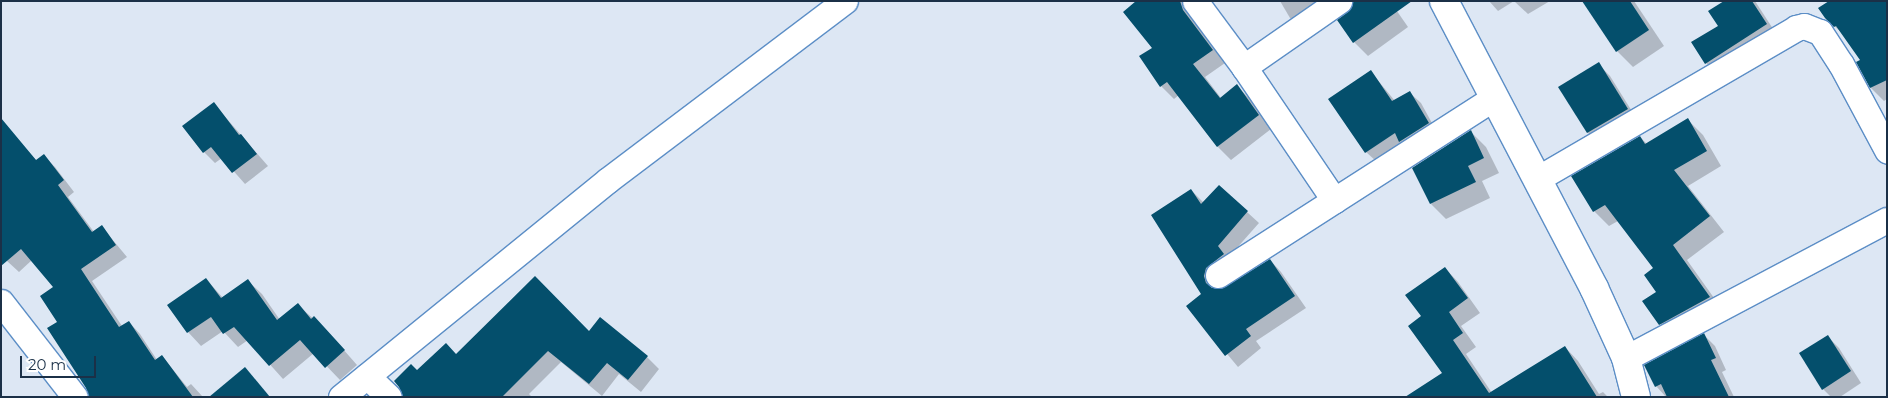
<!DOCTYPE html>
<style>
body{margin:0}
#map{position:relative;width:1888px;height:398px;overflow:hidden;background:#dde7f4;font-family:Montserrat,sans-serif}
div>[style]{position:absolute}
.shadow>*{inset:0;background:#0003}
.building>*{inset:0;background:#044f6c}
.roads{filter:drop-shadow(1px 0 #5c8ec6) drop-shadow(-1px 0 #5c8ec6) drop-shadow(0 1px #5c8ec6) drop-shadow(0 -1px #5c8ec6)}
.street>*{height:25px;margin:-12.5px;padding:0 12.5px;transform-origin:12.5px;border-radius:12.5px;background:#fff}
.secondary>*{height:28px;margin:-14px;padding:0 14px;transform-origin:14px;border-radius:14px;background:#fff}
span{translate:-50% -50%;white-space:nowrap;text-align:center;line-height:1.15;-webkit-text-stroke:5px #fff;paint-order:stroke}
.frame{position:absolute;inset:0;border:2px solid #1b3047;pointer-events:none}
.scale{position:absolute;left:20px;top:356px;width:76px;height:22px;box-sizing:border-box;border:2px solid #1b3047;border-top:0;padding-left:6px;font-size:15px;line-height:18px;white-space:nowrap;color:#1b3047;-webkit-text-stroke:4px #fff;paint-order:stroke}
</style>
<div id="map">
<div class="shadow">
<div style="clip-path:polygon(1138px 1px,1192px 1px,1196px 24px,1225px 63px,1205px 77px,1221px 98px,1237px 86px,1250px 99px,1271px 129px,1231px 160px,1218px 147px,1179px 95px,1174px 99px,1161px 86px,1154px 48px)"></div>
<div style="clip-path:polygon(1280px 1px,1348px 1px,1303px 31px,1290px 18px)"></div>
<div style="clip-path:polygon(1390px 1px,1408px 27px,1368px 56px,1354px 42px,1338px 20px,1353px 7px)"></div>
<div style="clip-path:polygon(1489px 1px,1514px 1px,1498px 11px)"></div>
<div style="clip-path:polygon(1514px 1px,1550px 1px,1528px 14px)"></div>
<div style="clip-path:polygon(1584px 1px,1634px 1px,1664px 46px,1633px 67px,1617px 51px)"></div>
<div style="clip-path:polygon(1726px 1px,1755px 1px,1777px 35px,1717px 74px,1706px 63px)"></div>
<div style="clip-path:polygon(1887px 1px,1887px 99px,1884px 101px,1871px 88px,1858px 63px,1862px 61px,1845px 36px,1826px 18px)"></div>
<div style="clip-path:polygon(1598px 64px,1610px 76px,1638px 121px,1599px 144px,1588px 133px,1560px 88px)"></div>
<div style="clip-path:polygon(1371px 72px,1395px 101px,1410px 93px,1421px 103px,1438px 134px,1377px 162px,1366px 152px)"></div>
<div style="clip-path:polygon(214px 104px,268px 166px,245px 184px,222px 158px,215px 163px,204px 152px)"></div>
<div style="clip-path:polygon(1688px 120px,1703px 135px,1721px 166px,1688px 186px,1724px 232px,1687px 260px,1724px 312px,1675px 339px,1660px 324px,1655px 268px,1618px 221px,1609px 226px,1594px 211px,1640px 137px,1647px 144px)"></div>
<div style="clip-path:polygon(9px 130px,37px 161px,44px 156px,55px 167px,74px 192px,68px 197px,94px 232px,102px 227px,127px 257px,92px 281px,122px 326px,129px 322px,140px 334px,157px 360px,162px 356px,187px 387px,191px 384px,203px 397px,90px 397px,59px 322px,55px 287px,32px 260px,19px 272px,7px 261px)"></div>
<div style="clip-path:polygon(1471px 132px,1486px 147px,1499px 173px,1482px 181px,1490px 198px,1446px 219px,1431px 204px)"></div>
<div style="clip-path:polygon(1191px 190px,1204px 203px,1247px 212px,1259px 223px,1228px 258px,1217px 280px,1215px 289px,1226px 289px,1270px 260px,1281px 272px,1306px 308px,1256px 341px,1261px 348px,1238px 367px,1188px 307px,1203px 295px)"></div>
<div style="clip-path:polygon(1445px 268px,1458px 282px,1480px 313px,1461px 326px,1476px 347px,1466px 354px,1492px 393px,1565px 347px,1578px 361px,1599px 394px,1603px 392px,1608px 397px,1428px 397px,1443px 373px,1422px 317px)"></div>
<div style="clip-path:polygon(206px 279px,223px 298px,248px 281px,262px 294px,280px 320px,298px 305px,328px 332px,357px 365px,340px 380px,314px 353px,283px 379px,248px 340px,238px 347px,223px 331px,201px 346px,188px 332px)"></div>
<div style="clip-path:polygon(589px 333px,647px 357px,659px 369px,641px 392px,619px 374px,602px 396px,561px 362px,529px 394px,532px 397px,404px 397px,417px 371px,457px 356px)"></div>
<div style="clip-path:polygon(1704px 335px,1715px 346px,1726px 370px,1722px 372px,1734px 397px,1666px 397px,1656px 386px)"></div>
<div style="clip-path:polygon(1828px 337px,1839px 348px,1861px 383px,1840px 397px,1831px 397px,1823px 389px)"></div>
</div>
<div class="building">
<div style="clip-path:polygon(1136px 1px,1180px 1px,1183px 10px,1213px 50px,1193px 64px,1220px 98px,1237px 84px,1259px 115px,1217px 147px,1167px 82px,1160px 87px,1139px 56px,1152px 48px,1123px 12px)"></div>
<div style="clip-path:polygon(1353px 1px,1412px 1px,1353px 43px,1337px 20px,1348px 12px)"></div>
<div style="clip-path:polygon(1582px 1px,1630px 1px,1649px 30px,1616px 52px)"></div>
<div style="clip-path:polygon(1724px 1px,1752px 1px,1767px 24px,1705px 64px,1691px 42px,1718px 26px,1708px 11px)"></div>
<div style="clip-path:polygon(1829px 1px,1887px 1px,1887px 80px,1870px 88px,1856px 62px,1860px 60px,1836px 26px,1834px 27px,1825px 18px,1818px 8px)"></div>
<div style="clip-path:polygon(1599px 62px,1628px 109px,1587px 133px,1558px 87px)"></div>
<div style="clip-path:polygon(1371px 70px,1392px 101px,1410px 91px,1429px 123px,1399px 142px,1395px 133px,1365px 153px,1328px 99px)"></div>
<div style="clip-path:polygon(214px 102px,239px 135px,241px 134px,257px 154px,232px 173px,211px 147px,203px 153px,182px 126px)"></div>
<div style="clip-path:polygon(1px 118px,36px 160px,44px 154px,64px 180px,58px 185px,92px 232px,102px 225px,116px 245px,81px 269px,119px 327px,129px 321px,155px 360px,162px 355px,193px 397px,89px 397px,86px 388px,47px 328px,57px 322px,40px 296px,53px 287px,21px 249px,1px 266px)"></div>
<div style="clip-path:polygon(1688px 118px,1707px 151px,1674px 170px,1710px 216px,1673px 245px,1710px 297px,1659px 325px,1642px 301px,1656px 292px,1644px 275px,1653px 268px,1605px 205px,1593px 212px,1571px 176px,1640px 136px,1645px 144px)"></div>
<div style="clip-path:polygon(1471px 130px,1484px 158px,1468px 166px,1476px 182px,1430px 204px,1412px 168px)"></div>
<div style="clip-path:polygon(1219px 185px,1248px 211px,1218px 246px,1224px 254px,1206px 268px,1204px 276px,1206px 283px,1212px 288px,1225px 287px,1270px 259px,1295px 296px,1246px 329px,1251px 336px,1225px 356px,1186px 306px,1201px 294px,1151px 215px,1191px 189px,1201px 204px)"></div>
<div style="clip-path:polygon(1445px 267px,1468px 298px,1449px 312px,1463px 333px,1453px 340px,1489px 393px,1565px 346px,1597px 397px,1405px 397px,1442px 373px,1408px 326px,1421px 316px,1405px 295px)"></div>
<div style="clip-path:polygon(535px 276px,589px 331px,600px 317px,648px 356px,628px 380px,607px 363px,589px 384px,548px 351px,502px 397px,403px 397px,399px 387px,394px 381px,411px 364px,417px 370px,446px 343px,456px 354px)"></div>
<div style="clip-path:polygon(206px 278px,221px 298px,248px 279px,277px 320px,298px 303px,311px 319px,314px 316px,345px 350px,325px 368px,300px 340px,269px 366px,234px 327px,223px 334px,211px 317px,187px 333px,167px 305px)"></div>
<div style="clip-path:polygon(1704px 333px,1716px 358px,1711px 360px,1729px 397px,1667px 397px,1661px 384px,1655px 387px,1644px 365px)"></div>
<div style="clip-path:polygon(1828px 335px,1851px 371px,1822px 390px,1799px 353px)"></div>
<div style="clip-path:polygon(245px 367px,270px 397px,209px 397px)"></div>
</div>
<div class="roads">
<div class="street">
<div style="left:1195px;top:1px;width:82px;rotate:53.4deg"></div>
<div style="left:1244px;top:67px;width:161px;rotate:55.9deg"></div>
<div style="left:1244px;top:67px;width:116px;rotate:-34.8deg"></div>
<div style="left:1537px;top:179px;width:300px;rotate:-30.2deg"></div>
<div style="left:1796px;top:28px;width:8px;rotate:-14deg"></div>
<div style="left:1804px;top:26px;width:17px;rotate:21deg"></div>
<div style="left:1820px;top:32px;width:38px;rotate:57deg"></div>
<div style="left:1841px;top:64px;width:98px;rotate:61.9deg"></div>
<div style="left:1218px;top:275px;width:328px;rotate:-32.7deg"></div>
<div style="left:1px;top:302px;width:120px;rotate:52.1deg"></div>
<div style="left:1626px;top:358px;width:295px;rotate:-27.9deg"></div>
<div style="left:367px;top:376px;width:30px;rotate:44deg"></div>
<div style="left:341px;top:397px;width:344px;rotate:-39.1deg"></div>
<div style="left:608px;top:180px;width:297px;rotate:-37.1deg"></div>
</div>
<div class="secondary">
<div style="left:1444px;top:1px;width:324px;rotate:62.4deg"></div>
<div style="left:1594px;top:288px;width:77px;rotate:65.4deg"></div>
<div style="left:1626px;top:358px;width:40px;rotate:75.6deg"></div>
</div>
</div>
<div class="frame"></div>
<div class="scale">20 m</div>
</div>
